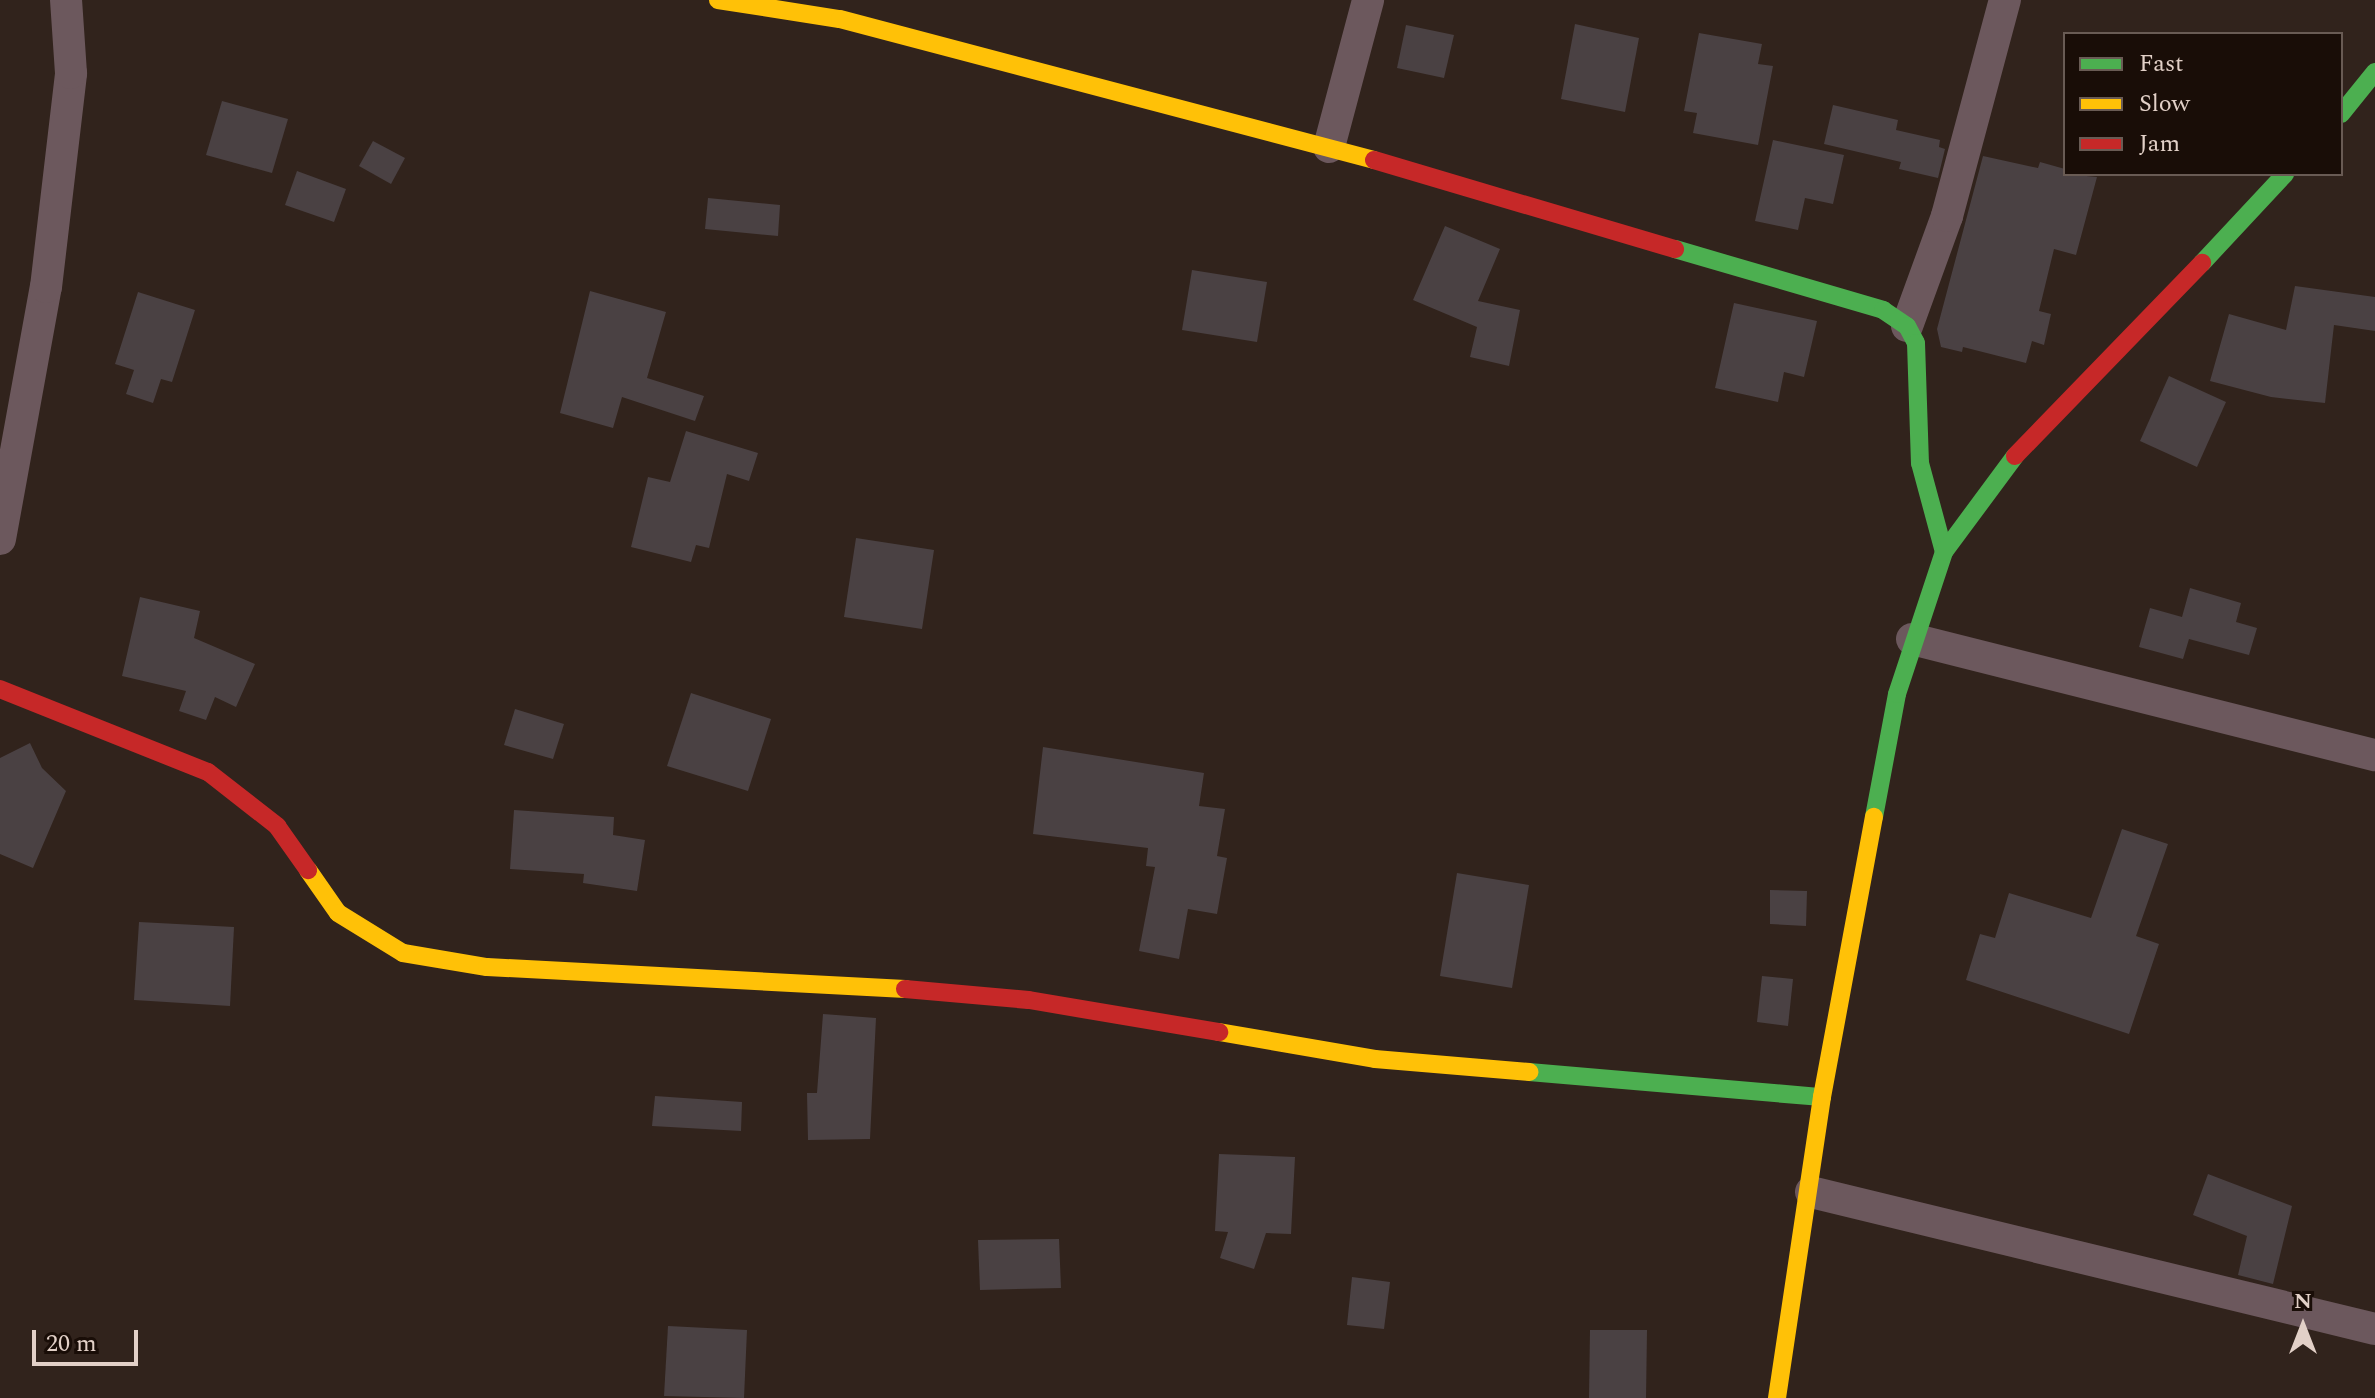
<!DOCTYPE html>
<style>
body{margin:0}
#map{position:relative;width:2375px;height:1398px;overflow:hidden;background:#31231c;font-family:Spectral,serif}
div>[style]{position:absolute}
.building>*{inset:0;background:#4a4143}
.street>*{height:32px;margin:-16px;padding:0 16px;transform-origin:16px;border-radius:16px;background:#6c585d}
.fast>*{height:18px;margin:-9px;padding:0 9px;transform-origin:9px;border-radius:9px;background:#4caf50}
.slow>*{height:18px;margin:-9px;padding:0 9px;transform-origin:9px;border-radius:9px;background:#ffc107}
.jam>*{height:18px;margin:-9px;padding:0 9px;transform-origin:9px;border-radius:9px;background:#c62828}
span{translate:-50% -50%;white-space:nowrap;text-align:center;line-height:1.15;-webkit-text-stroke:7px #190d07;paint-order:stroke}
.legend{position:absolute;left:2063px;top:32px;width:280px;height:144px;box-sizing:border-box;background:#190d07;border:2px solid #695b54;margin:0;padding:10px 14px;list-style:none;font-size:24px;color:#e2d0c7}
.legend li{display:flex;align-items:center;gap:16px;height:40px}
.legend b{width:40px;border:2px solid #695b54}
.north{position:absolute;left:2263px;top:1286px;width:80px;height:80px;-webkit-text-stroke:6px #190d07;paint-order:stroke;rotate:0deg;font-size:22px;font-weight:700;line-height:32px;text-align:center;color:#e2d0c7}
.north::after{content:'';display:block;margin:auto;width:28px;height:36px;background:#e2d0c7;clip-path:polygon(50% 0,100% 100%,50% 72%,0 100%)}
.scale{position:absolute;left:32px;top:1330px;width:106px;height:36px;box-sizing:border-box;border:4px solid #e2d0c7;border-top:0;padding-left:10px;font-size:24px;line-height:28px;white-space:nowrap;color:#e2d0c7;-webkit-text-stroke:6px #190d07;paint-order:stroke}
</style>
<div id="map">
<div class="building">
<div style="clip-path:polygon(1575px 24px,1639px 38px,1625px 112px,1561px 99px)"></div>
<div style="clip-path:polygon(1406px 25px,1454px 35px,1444px 78px,1397px 68px)"></div>
<div style="clip-path:polygon(1699px 33px,1762px 44px,1758px 64px,1773px 66px,1758px 145px,1693px 133px,1697px 113px,1684px 111px)"></div>
<div style="clip-path:polygon(222px 101px,288px 119px,272px 173px,206px 155px)"></div>
<div style="clip-path:polygon(1833px 105px,1898px 120px,1896px 130px,1940px 140px,1939px 147px,1945px 149px,1938px 178px,1899px 169px,1901px 162px,1824px 144px)"></div>
<div style="clip-path:polygon(1773px 140px,1844px 155px,1833px 204px,1805px 198px,1798px 230px,1755px 221px)"></div>
<div style="clip-path:polygon(373px 141px,405px 158px,391px 184px,359px 166px)"></div>
<div style="clip-path:polygon(1983px 156px,2038px 168px,2040px 162px,2065px 169px,2065px 174px,2097px 177px,2076px 255px,2054px 249px,2039px 311px,2051px 314px,2044px 345px,2032px 341px,2026px 363px,1963px 347px,1962px 352px,1941px 347px,1937px 329px)"></div>
<div style="clip-path:polygon(297px 171px,346px 189px,334px 222px,285px 205px)"></div>
<div style="clip-path:polygon(708px 198px,780px 205px,778px 236px,705px 229px)"></div>
<div style="clip-path:polygon(1445px 226px,1500px 249px,1478px 301px,1520px 310px,1509px 366px,1470px 357px,1477px 327px,1413px 300px)"></div>
<div style="clip-path:polygon(1192px 270px,1267px 282px,1257px 342px,1182px 330px)"></div>
<div style="clip-path:polygon(2295px 286px,2375px 297px,2375px 331px,2334px 325px,2325px 403px,2271px 397px,2210px 381px,2229px 314px,2286px 330px)"></div>
<div style="clip-path:polygon(590px 291px,666px 312px,647px 378px,704px 396px,695px 421px,622px 397px,613px 428px,560px 413px)"></div>
<div style="clip-path:polygon(138px 292px,195px 310px,172px 382px,161px 379px,153px 403px,126px 394px,134px 370px,115px 364px)"></div>
<div style="clip-path:polygon(1734px 303px,1817px 321px,1804px 377px,1784px 372px,1778px 402px,1715px 388px)"></div>
<div style="clip-path:polygon(2169px 376px,2226px 402px,2197px 467px,2140px 441px)"></div>
<div style="clip-path:polygon(686px 431px,758px 453px,749px 481px,727px 474px,709px 548px,696px 545px,691px 562px,631px 547px,648px 477px,670px 482px)"></div>
<div style="clip-path:polygon(856px 538px,934px 550px,922px 629px,844px 617px)"></div>
<div style="clip-path:polygon(2190px 588px,2241px 603px,2236px 622px,2257px 628px,2249px 655px,2189px 639px,2183px 659px,2139px 647px,2150px 608px,2182px 617px)"></div>
<div style="clip-path:polygon(140px 597px,200px 611px,194px 638px,255px 664px,236px 707px,215px 697px,206px 720px,179px 711px,186px 691px,122px 676px)"></div>
<div style="clip-path:polygon(691px 693px,771px 719px,748px 791px,667px 766px)"></div>
<div style="clip-path:polygon(515px 709px,564px 724px,553px 759px,504px 745px)"></div>
<div style="clip-path:polygon(30px 743px,42px 768px,66px 791px,33px 868px,0 854px,0 758px)"></div>
<div style="clip-path:polygon(1043px 747px,1204px 773px,1199px 806px,1225px 809px,1217px 856px,1227px 858px,1217px 914px,1188px 909px,1179px 959px,1139px 951px,1155px 867px,1146px 866px,1148px 848px,1033px 834px)"></div>
<div style="clip-path:polygon(514px 810px,614px 817px,613px 835px,645px 840px,637px 891px,583px 883px,584px 874px,510px 869px)"></div>
<div style="clip-path:polygon(2122px 829px,2168px 844px,2136px 936px,2159px 944px,2129px 1034px,1966px 980px,1980px 934px,1995px 938px,2009px 893px,2091px 918px)"></div>
<div style="clip-path:polygon(1457px 873px,1529px 885px,1512px 988px,1440px 976px)"></div>
<div style="clip-path:polygon(1770px 890px,1807px 891px,1806px 926px,1770px 924px)"></div>
<div style="clip-path:polygon(139px 922px,234px 927px,230px 1006px,134px 1000px)"></div>
<div style="clip-path:polygon(1762px 976px,1793px 979px,1788px 1026px,1757px 1022px)"></div>
<div style="clip-path:polygon(823px 1014px,876px 1018px,870px 1139px,808px 1140px,807px 1093px,817px 1093px)"></div>
<div style="clip-path:polygon(655px 1096px,742px 1102px,741px 1131px,652px 1126px)"></div>
<div style="clip-path:polygon(1219px 1154px,1295px 1157px,1291px 1234px,1266px 1233px,1254px 1269px,1220px 1258px,1228px 1232px,1215px 1231px)"></div>
<div style="clip-path:polygon(2208px 1174px,2292px 1206px,2273px 1284px,2238px 1275px,2247px 1236px,2193px 1215px)"></div>
<div style="clip-path:polygon(1059px 1239px,1061px 1288px,980px 1290px,978px 1240px)"></div>
<div style="clip-path:polygon(1352px 1277px,1390px 1282px,1384px 1329px,1347px 1325px)"></div>
<div style="clip-path:polygon(668px 1326px,747px 1330px,744px 1398px,664px 1396px)"></div>
<div style="clip-path:polygon(1590px 1330px,1647px 1330px,1646px 1398px,1589px 1398px)"></div>
</div>
<div class="street">
<div style="left:1329px;top:147px;width:152px;rotate:-75.1deg"></div>
<div style="left:1907px;top:326px;width:117px;rotate:-70deg"></div>
<div style="left:1947px;top:216px;width:224px;rotate:-75deg"></div>
<div style="left:0;top:539px;width:256px;rotate:-79.7deg"></div>
<div style="left:46px;top:287px;width:215px;rotate:-83.3deg"></div>
<div style="left:71px;top:73px;width:73px;rotate:-93.9deg"></div>
<div style="left:1912px;top:639px;width:477px;rotate:14.1deg"></div>
<div style="left:1811px;top:1192px;width:580px;rotate:13.65deg"></div>
</div>
<div class="fast">
<div style="left:2341px;top:114px;width:54px;rotate:-51deg"></div>
<div style="left:1675px;top:249px;width:217px;rotate:16.3deg"></div>
<div style="left:1883px;top:310px;width:29px;rotate:34deg"></div>
<div style="left:1907px;top:326px;width:19px;rotate:62deg"></div>
<div style="left:1916px;top:343px;width:120px;rotate:88.1deg"></div>
<div style="left:1920px;top:463px;width:92px;rotate:74.9deg"></div>
<div style="left:2202px;top:263px;width:122px;rotate:-47deg"></div>
<div style="left:1874px;top:817px;width:125px;rotate:-79.4deg"></div>
<div style="left:1897px;top:694px;width:150px;rotate:-71.7deg"></div>
<div style="left:1944px;top:552px;width:119px;rotate:-53.5deg"></div>
<div style="left:1529px;top:1072px;width:294px;rotate:4.9deg"></div>
</div>
<div class="slow">
<div style="left:718px;top:0;width:123px;rotate:8.9deg"></div>
<div style="left:840px;top:19px;width:552px;rotate:14.79deg"></div>
<div style="left:308px;top:870px;width:52px;rotate:55.1deg"></div>
<div style="left:338px;top:913px;width:76px;rotate:31.6deg"></div>
<div style="left:403px;top:953px;width:85px;rotate:9.5deg"></div>
<div style="left:487px;top:967px;width:419px;rotate:3deg"></div>
<div style="left:1219px;top:1032px;width:158px;rotate:9.8deg"></div>
<div style="left:1375px;top:1059px;width:155px;rotate:4.8deg"></div>
<div style="left:1777px;top:1398px;width:304px;rotate:-81.5deg"></div>
<div style="left:1822px;top:1097px;width:285px;rotate:-79.5deg"></div>
</div>
<div class="jam">
<div style="left:1374px;top:160px;width:314px;rotate:16.5deg"></div>
<div style="left:2015px;top:456px;width:269px;rotate:-45.9deg"></div>
<div style="left:0;top:689px;width:224px;rotate:21.8deg"></div>
<div style="left:208px;top:772px;width:88px;rotate:38deg"></div>
<div style="left:277px;top:826px;width:54px;rotate:54.8deg"></div>
<div style="left:905px;top:989px;width:124px;rotate:5.1deg"></div>
<div style="left:1029px;top:1000px;width:193px;rotate:9.6deg"></div>
</div>
<ul class="legend">
<li><b style="height:10px;background:#4caf50"></b>Fast</li>
<li><b style="height:10px;background:#ffc107"></b>Slow</li>
<li><b style="height:10px;background:#c62828"></b>Jam</li>
</ul>
<div class="north">N</div>
<div class="scale">20 m</div>
</div>
